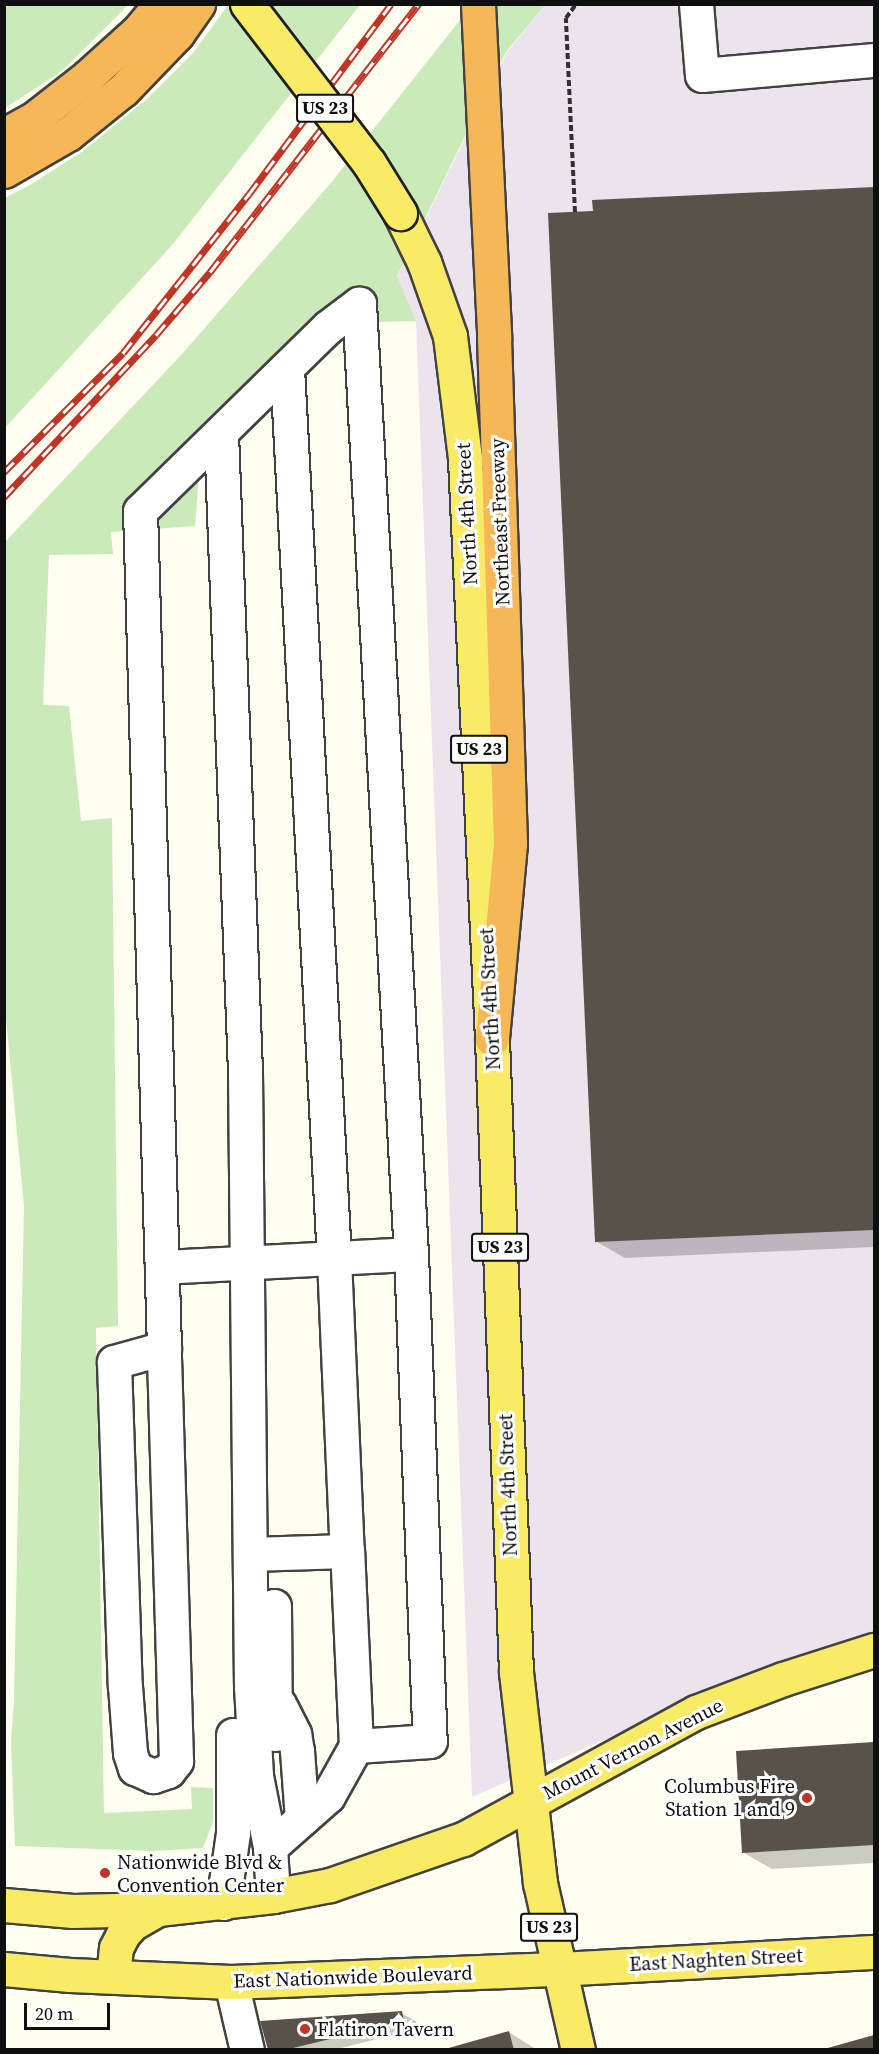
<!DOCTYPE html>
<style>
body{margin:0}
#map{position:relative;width:879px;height:2054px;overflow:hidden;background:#fffef0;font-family:"Source Serif 4",serif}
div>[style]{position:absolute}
.industrial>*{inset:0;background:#ede3ed}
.green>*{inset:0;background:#cbeab9}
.shadow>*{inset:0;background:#0003}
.building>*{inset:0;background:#58524b}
.path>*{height:4px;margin-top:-2px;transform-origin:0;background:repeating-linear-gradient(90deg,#313131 0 6px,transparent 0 9px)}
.roads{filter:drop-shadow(2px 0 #424242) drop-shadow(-2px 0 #424242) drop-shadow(0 2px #424242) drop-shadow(0 -2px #424242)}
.minor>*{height:33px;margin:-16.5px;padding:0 16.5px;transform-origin:16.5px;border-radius:16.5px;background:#fff}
.major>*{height:33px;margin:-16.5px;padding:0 16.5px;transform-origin:16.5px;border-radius:16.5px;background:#f9eb66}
.highway>*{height:33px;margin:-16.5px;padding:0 16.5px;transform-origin:16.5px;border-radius:16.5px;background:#f5b758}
.rail>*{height:7px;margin-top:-3.5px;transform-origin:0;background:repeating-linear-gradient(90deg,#fff 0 14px,#c03425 0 28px);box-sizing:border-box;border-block:2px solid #c03425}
.bridges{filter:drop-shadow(2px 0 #202020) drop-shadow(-2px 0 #202020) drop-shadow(0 2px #202020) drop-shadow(0 -2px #202020)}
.major-bridge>*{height:33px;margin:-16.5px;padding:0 16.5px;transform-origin:16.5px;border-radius:16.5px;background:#f9eb66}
.dots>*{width:16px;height:16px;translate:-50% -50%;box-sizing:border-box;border:3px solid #fff;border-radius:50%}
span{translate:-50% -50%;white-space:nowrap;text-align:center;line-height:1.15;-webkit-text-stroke:6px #fff;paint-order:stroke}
.shield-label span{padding:2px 4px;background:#fff;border:2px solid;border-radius:4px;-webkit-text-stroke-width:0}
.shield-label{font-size:18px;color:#0f0f0f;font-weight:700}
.street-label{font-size:20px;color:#0f0f0f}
.poi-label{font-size:20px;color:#0f0f0f}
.right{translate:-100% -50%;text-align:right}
.left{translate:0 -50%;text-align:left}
.frame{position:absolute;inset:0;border:6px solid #0f0f0f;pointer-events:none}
.scale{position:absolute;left:24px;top:2003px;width:86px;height:27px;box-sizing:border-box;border:3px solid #0f0f0f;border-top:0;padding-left:8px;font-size:18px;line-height:21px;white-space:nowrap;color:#0f0f0f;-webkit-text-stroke:4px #fff;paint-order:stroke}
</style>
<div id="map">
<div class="industrial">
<div style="clip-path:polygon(545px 5px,874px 5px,874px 1639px,748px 1678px,472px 1797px,416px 322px,397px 277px,507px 52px)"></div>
</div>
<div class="green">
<div style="clip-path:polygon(4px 5px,5px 4px,128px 5px,62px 71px,5px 108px)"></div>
<div style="clip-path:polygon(228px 5px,360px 5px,173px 244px,5px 428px,5px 198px,30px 185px,83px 151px,147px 99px,193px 53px)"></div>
<div style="clip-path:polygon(472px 5px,545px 5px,506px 52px,397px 276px,416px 321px,306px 324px,203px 425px,195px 526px,111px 532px,113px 554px,49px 555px,43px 705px,69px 706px,81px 821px,112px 818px,118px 1326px,96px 1328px,104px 1813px,192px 1809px,191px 1787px,213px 1788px,213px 1822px,203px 1848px,153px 1851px,15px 1846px,11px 1741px,14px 1701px,24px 1206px,4px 998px,4px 543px,183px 353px,330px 184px)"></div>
</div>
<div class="shadow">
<div style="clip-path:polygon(874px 188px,874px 1247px,625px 1258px,597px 1242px,593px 202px)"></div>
<div style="clip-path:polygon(874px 1744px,874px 1863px,772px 1869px,744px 1853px,738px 1752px)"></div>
<div style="clip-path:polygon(401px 2013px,416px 2021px,418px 2029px,333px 2050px,269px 2050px)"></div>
<div style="clip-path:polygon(509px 2032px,537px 2050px,449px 2050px)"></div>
</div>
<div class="building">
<div style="clip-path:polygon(874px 187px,874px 1230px,595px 1242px,548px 213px,593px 211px,592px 200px)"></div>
<div style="clip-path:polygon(874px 1742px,874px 1845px,742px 1853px,736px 1751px)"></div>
<div style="clip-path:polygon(402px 2011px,404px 2021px,285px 2050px,268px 2050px,260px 2021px)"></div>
<div style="clip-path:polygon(509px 2031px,514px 2050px,445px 2050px,445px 2049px)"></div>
<div style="clip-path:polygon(874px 2035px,874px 2050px,825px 2050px,824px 2049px)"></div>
</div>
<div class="path">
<div style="left:575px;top:212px;width:194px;rotate:-92.7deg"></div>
<div style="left:566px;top:18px;width:17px;rotate:-54deg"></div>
</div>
<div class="roads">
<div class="minor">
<div style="left:696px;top:4px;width:71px;rotate:85.2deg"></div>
<div style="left:702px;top:75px;width:173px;rotate:-5deg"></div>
<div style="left:287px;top:368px;width:892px;rotate:86.98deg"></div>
<div style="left:334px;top:1259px;width:292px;rotate:87.5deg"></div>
<div style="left:221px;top:433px;width:640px;rotate:87.85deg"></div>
<div style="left:245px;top:1073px;width:613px;rotate:89.44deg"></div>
<div style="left:251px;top:1686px;width:90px;rotate:86.8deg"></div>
<div style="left:256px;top:1776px;width:72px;rotate:78.8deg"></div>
<div style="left:270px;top:1847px;width:49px;rotate:86.5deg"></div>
<div style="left:162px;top:1267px;width:249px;rotate:-3deg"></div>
<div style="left:411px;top:1254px;width:487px;rotate:87.8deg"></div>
<div style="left:430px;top:1741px;width:74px;rotate:176.1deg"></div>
<div style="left:356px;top:1746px;width:195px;rotate:-92.6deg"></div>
<div style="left:347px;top:1551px;width:97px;rotate:178.2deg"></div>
<div style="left:164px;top:1348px;width:52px;rotate:164.4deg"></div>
<div style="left:114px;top:1362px;width:324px;rotate:88.1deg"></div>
<div style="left:125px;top:1686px;width:67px;rotate:85.7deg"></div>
<div style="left:130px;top:1753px;width:16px;rotate:72deg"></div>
<div style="left:135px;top:1768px;width:20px;rotate:24deg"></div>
<div style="left:153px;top:1776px;width:16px;rotate:-18deg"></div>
<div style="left:168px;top:1771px;width:13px;rotate:-51deg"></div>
<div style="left:176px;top:1761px;width:413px;rotate:-91.7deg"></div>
<div style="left:164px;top:1348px;width:837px;rotate:-91.64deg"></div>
<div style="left:140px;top:511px;width:263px;rotate:-44.4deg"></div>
<div style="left:328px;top:327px;width:39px;rotate:-37deg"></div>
<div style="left:359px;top:304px;width:951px;rotate:86.87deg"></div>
<div style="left:274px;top:1606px;width:128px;rotate:89.6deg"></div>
<div style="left:279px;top:1704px;width:34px;rotate:63deg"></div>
<div style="left:294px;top:1734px;width:17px;rotate:80deg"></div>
<div style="left:297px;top:1751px;width:68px;rotate:85.8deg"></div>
<div style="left:270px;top:1847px;width:77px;rotate:-41.3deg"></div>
<div style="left:328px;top:1796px;width:57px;rotate:-60.8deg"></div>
<div style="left:223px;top:1903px;width:71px;rotate:-81.9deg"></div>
<div style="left:233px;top:1833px;width:98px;rotate:-90deg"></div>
<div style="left:231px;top:1982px;width:70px;rotate:76.8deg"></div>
</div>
<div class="major">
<div style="left:400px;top:213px;width:55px;rotate:63.9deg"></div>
<div style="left:424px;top:262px;width:78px;rotate:70.6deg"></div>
<div style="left:450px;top:336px;width:124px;rotate:83deg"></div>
<div style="left:465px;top:459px;width:581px;rotate:87.33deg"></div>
<div style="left:492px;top:1039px;width:633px;rotate:87.83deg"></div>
<div style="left:516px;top:1672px;width:212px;rotate:83.5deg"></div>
<div style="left:540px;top:1883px;width:171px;rotate:77.2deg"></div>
<div style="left:4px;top:1905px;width:69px;rotate:5deg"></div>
<div style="left:73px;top:1911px;width:85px;rotate:-1.3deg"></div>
<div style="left:158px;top:1909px;width:116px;rotate:-6.4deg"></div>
<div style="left:273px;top:1896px;width:58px;rotate:-10.9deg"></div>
<div style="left:330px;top:1885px;width:141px;rotate:-19.1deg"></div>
<div style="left:463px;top:1839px;width:265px;rotate:-28.6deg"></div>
<div style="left:696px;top:1712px;width:93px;rotate:-20.8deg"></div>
<div style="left:783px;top:1679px;width:96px;rotate:-17.7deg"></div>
<div style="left:4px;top:1969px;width:66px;rotate:5.2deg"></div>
<div style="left:70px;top:1975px;width:161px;rotate:2.5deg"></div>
<div style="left:231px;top:1982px;width:327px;rotate:-2.3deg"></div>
<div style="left:558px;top:1969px;width:316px;rotate:-3.1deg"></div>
<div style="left:113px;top:1976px;width:28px;rotate:-84deg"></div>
<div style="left:116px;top:1948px;width:16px;rotate:-63deg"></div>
<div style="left:123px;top:1934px;width:13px;rotate:-48deg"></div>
<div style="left:132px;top:1924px;width:30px;rotate:-30deg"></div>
</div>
<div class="highway">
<div style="left:478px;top:4px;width:333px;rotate:87.2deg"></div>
<div style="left:494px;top:337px;width:507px;rotate:88.19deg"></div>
<div style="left:510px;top:844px;width:196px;rotate:95.3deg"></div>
<div style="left:4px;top:135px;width:37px;rotate:-29deg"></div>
<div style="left:36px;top:117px;width:65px;rotate:-38.1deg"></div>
<div style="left:87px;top:77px;width:69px;rotate:-42deg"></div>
<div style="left:138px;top:31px;width:35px;rotate:-50deg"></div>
<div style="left:4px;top:171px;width:74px;rotate:-30deg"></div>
<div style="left:68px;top:134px;width:70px;rotate:-38.7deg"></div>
<div style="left:123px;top:90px;width:78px;rotate:-46deg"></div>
<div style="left:177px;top:34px;width:37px;rotate:-55deg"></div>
</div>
</div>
<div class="rail">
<div style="left:4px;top:472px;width:168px;rotate:-45deg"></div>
<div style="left:123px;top:353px;width:203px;rotate:-51.6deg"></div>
<div style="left:249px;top:194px;width:237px;rotate:-53.2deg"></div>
<div style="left:4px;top:497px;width:222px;rotate:-46.8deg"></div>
<div style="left:156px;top:335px;width:83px;rotate:-49.4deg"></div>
<div style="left:210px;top:272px;width:340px;rotate:-52.1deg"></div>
</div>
<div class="bridges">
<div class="major-bridge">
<div style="left:247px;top:4px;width:200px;rotate:52.5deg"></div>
<div style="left:369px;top:163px;width:59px;rotate:58.2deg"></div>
</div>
</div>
<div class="dots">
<div style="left:807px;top:1798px;background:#c03425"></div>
<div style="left:105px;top:1873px;background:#c03425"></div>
<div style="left:305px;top:2029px;background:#c03425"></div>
</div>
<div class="shield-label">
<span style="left:325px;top:108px">US 23</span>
<span style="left:479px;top:749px">US 23</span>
<span style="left:500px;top:1247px">US 23</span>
<span style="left:549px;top:1927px">US 23</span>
</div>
<div class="street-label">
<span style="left:467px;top:514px;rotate:-93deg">North 4th Street</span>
<span style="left:500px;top:522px;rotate:-92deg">Northeast Freeway</span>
<span style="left:490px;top:999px;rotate:-93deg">North 4th Street</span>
<span style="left:508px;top:1485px;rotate:-92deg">North 4th Street</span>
<span style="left:633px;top:1749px;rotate:-27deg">Mount Vernon Avenue</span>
<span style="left:716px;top:1960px;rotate:-3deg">East Naghten Street</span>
<span style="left:353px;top:1977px;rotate:-2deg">East Nationwide Boulevard</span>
</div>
<div class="poi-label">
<span class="right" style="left:795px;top:1798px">Columbus Fire<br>Station 1 and 9</span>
<span class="left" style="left:117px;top:1874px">Nationwide Blvd &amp;<br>Convention Center</span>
<span class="left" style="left:317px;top:2029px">Flatiron Tavern</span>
</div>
<div class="frame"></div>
<div class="scale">20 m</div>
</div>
